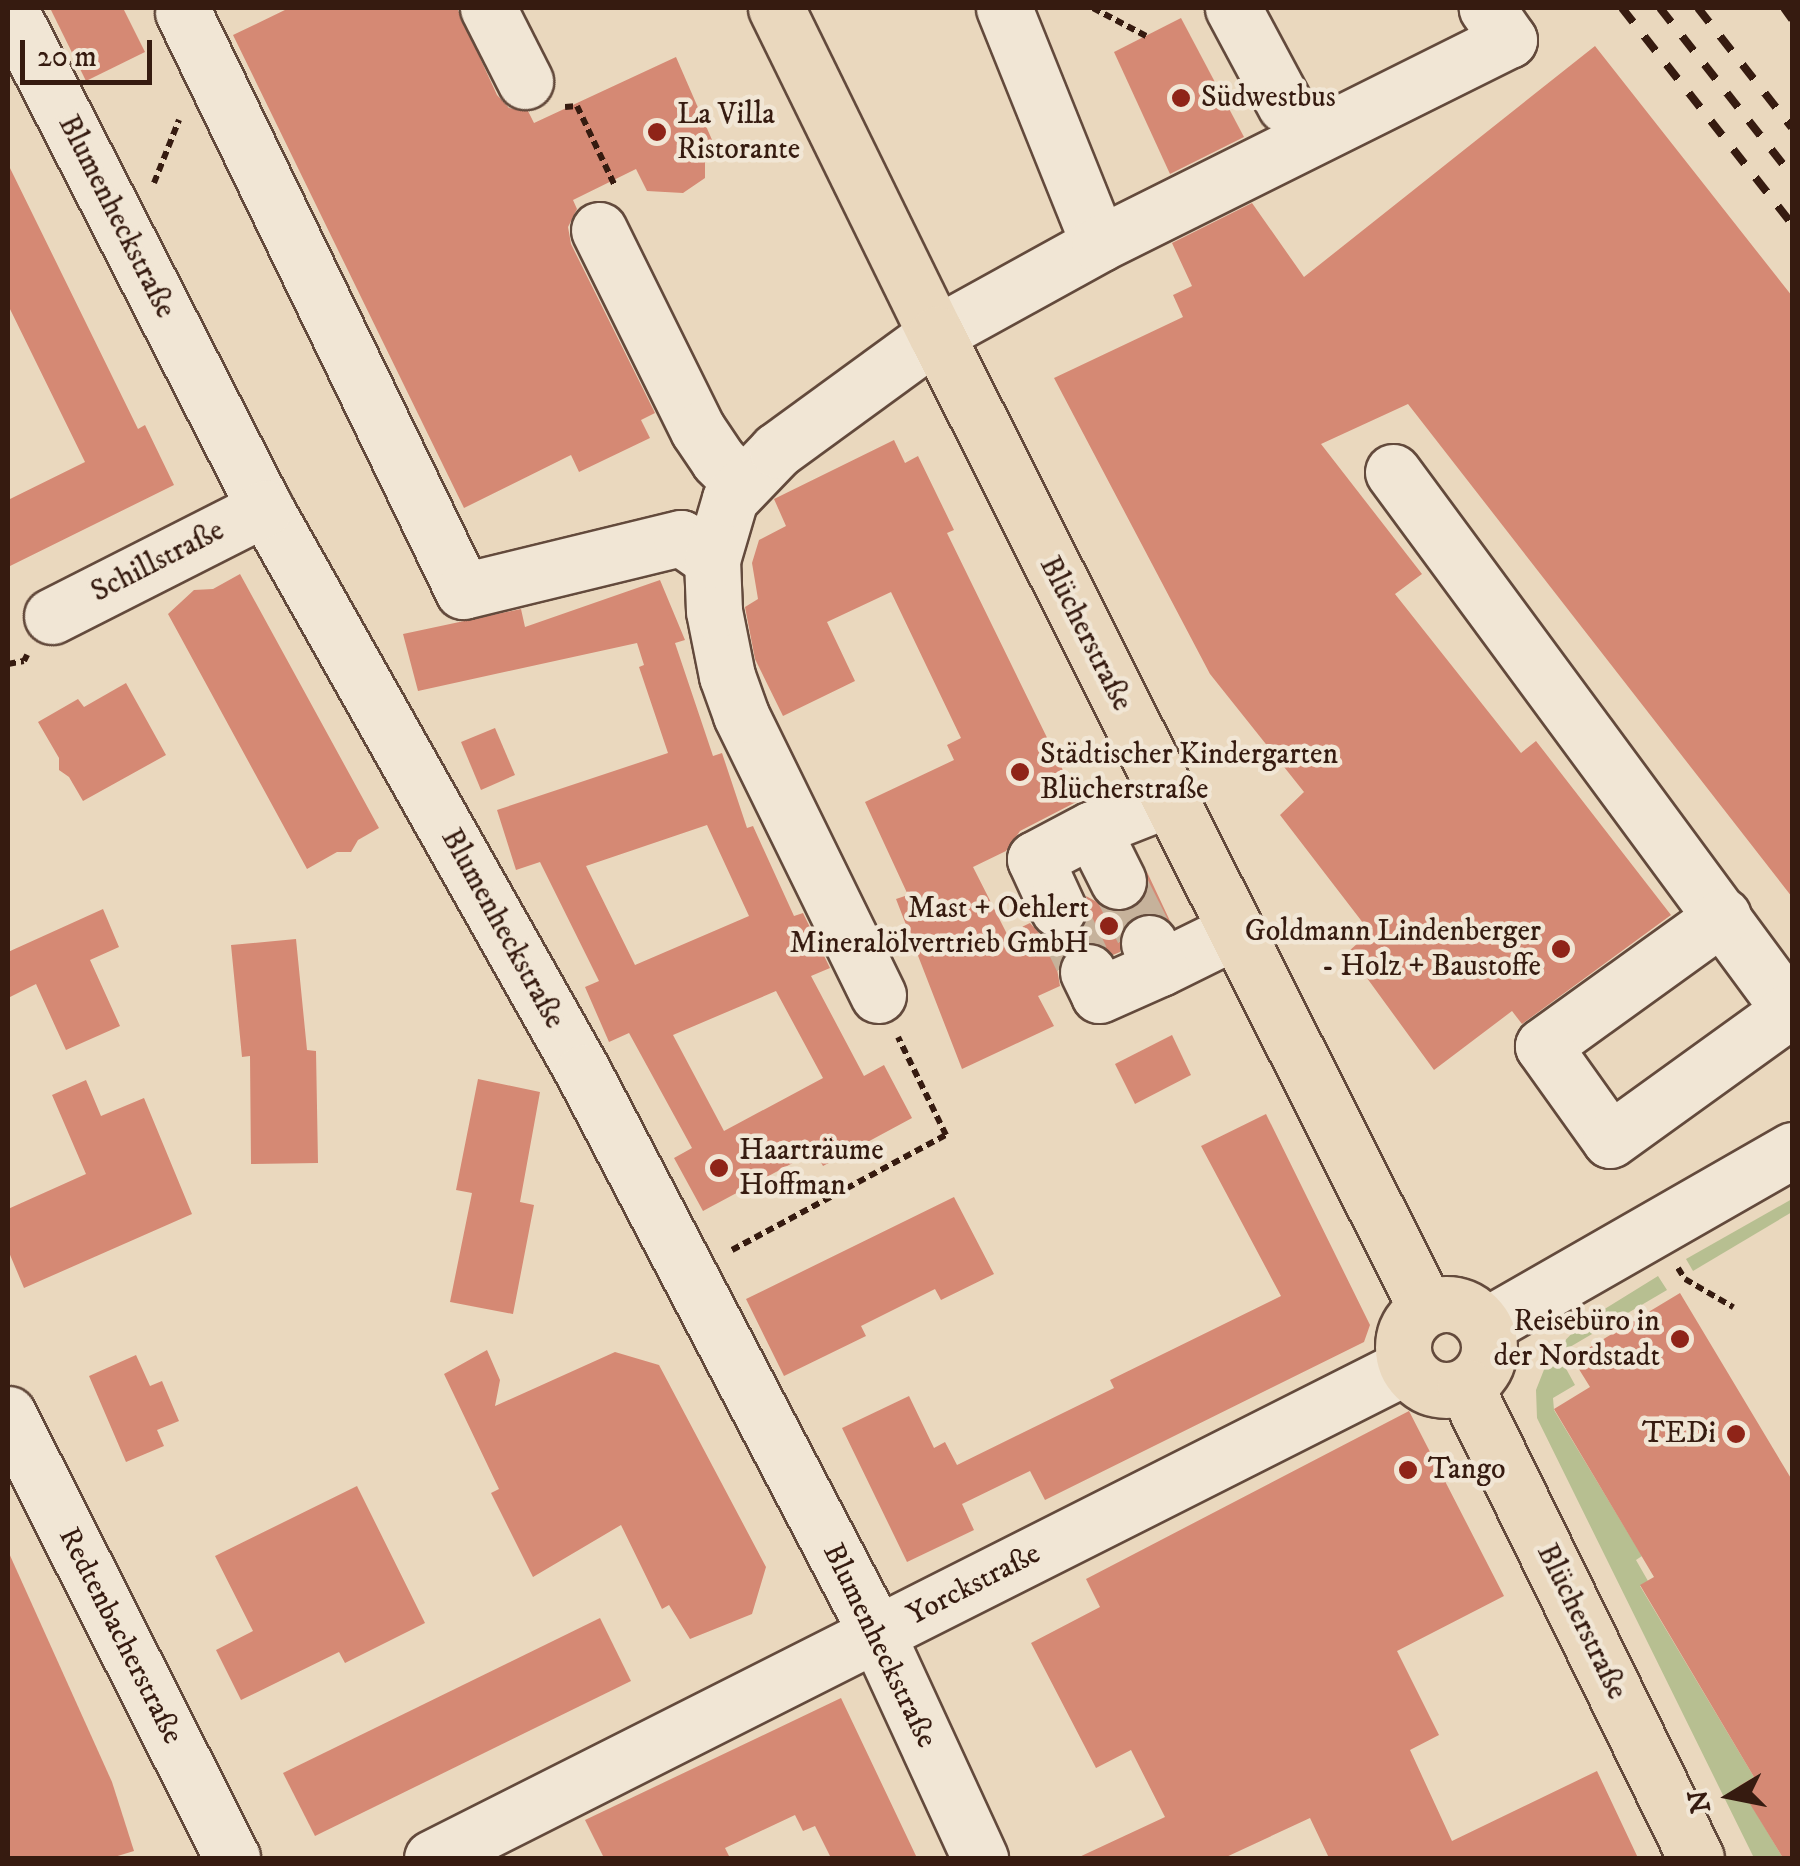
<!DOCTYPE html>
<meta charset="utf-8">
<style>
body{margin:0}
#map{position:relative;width:1800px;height:1866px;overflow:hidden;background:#ead8be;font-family:"IM FELL DW Pica",serif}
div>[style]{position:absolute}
.green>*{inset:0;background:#b7bf91}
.building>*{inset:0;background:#d58974}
.minor-tunnel>*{height:55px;margin-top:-27.5px;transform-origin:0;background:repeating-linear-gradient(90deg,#c6b29b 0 55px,transparent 0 83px)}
.path>*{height:6px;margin-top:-3px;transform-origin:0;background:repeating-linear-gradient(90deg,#361b10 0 8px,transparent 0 13px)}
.roads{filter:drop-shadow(2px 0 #634a3c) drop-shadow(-2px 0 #634a3c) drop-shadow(0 2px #634a3c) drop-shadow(0 -2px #634a3c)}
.minor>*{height:55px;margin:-27.5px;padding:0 27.5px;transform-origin:27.5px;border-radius:27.5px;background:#f1e6d5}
.major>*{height:55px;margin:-27.5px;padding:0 27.5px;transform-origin:27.5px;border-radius:27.5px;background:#ead8be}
.major>.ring{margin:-27.5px;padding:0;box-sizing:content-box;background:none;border:55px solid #ead8be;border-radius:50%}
.rail>*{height:8px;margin-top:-4px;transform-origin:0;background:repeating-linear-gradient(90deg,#361b10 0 18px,transparent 0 36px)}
.dots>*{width:28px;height:28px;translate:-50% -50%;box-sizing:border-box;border:5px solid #f1e6d5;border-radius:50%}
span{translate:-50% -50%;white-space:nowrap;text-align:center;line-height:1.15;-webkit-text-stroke:9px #f1e6d5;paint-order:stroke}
.poi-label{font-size:30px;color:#361b10}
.left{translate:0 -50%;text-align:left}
.right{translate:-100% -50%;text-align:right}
.street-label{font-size:30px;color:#361b10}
.frame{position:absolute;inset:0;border:10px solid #361b10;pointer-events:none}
.north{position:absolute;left:1680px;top:1746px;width:100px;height:100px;-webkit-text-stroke:8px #f1e6d5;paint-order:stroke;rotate:260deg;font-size:28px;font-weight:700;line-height:40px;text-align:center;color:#361b10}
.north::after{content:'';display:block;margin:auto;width:35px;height:45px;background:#361b10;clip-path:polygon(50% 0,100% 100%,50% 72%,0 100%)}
.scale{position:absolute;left:20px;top:40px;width:132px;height:45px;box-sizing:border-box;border:5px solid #361b10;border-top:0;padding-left:12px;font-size:30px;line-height:35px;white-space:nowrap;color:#361b10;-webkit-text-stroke:8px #f1e6d5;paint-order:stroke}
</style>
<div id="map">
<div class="green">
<div style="clip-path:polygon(1792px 1199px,1792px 1212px,1693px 1271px,1686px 1259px)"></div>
<div style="clip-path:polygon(1658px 1276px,1667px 1290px,1558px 1354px,1575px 1385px,1553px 1398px,1554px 1410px,1642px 1556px,1636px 1560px,1648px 1581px,1640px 1586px,1754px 1777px,1740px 1786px,1783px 1858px,1754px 1858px,1537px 1418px,1536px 1390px,1549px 1357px,1582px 1323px)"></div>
</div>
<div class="building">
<div style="clip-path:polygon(50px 8px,123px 8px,145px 52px,86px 81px)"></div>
<div style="clip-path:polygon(289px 8px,457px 8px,497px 95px,509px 108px,528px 111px,534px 123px,676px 57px,719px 156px,705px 162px,705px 178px,683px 193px,647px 191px,636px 169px,573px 200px,577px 209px,568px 227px,571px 244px,655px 413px,641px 420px,650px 438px,579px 472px,571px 455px,464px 508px,233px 35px)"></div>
<div style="clip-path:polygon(1181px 18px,1244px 137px,1170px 174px,1114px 52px)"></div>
<div style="clip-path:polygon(1595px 46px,1792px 296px,1792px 897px,1408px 404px,1321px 444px,1422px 574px,1395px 594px,1521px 753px,1536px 741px,1671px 915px,1522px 1024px,1512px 1011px,1434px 1070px,1348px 952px,1370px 932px,1280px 815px,1304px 792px,1210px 674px,1054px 378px,1183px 317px,1173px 295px,1192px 286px,1172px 243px,1252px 203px,1304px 277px)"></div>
<div style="clip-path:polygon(8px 164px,138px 429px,145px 425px,174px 485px,8px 567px,8px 500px,85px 462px,8px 305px)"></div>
<div style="clip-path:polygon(894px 440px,905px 463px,918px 456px,954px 530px,947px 533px,1078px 801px,1020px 831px,1006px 851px,973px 867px,1007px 934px,1030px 923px,1041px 935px,1054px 940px,1070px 938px,1084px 926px,1089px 911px,1086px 896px,1115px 912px,1131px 909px,1144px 897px,1147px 872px,1170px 921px,1153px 912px,1136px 915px,1123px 925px,1120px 952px,1113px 955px,1091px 941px,1074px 944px,1062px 955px,1057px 969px,1060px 986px,1038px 996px,1054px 1026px,962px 1069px,896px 899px,908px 895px,865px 802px,954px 760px,947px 745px,961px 738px,891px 592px,827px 622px,855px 681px,783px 716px,755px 659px,745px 607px,758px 599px,752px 563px,759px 540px,786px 526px,774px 499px)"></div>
<div style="clip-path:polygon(240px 574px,379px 828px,358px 840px,351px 852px,337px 852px,307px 869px,168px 614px,194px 590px,213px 589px)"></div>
<div style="clip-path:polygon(evenodd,660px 580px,685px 640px,675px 643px,713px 756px,722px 753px,747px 828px,753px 826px,794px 916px,803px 913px,830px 968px,811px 976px,864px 1076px,884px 1065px,912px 1118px,823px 1166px,815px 1151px,703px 1211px,674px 1158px,692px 1148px,629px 1033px,609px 1042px,585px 987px,599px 981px,540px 862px,516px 870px,497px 810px,668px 753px,639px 667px,644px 665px,637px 643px,418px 691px,403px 634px,521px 609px,525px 627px,660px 580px,707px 825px,749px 916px,635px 965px,586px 866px,707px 825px,660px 580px,776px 991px,823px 1078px,724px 1131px,673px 1035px,776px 991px)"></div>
<div style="clip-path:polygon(126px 683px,166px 755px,83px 801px,69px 777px,59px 770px,59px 758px,38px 722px,78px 699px,84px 707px)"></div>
<div style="clip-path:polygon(495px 728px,515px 775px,481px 790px,461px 742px)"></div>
<div style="clip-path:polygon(103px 909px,119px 947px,90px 960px,120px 1026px,66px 1050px,36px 984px,8px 998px,8px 952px)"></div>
<div style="clip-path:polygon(296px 939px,307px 1050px,316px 1051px,318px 1163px,251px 1164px,250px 1056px,242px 1057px,231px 945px)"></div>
<div style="clip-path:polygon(1172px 1035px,1191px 1075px,1135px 1104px,1115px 1064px)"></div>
<div style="clip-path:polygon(478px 1079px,540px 1092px,520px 1202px,534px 1205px,513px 1314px,450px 1302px,472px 1193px,456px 1190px)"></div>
<div style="clip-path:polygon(86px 1080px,101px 1116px,144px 1098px,192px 1214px,24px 1288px,8px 1250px,8px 1209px,86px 1174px,52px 1095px)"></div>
<div style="clip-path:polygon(1266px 1114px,1370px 1325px,1364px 1342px,1045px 1500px,1030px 1471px,962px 1504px,974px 1530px,907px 1562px,842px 1428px,909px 1396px,934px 1448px,945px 1442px,957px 1465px,1114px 1388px,1110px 1380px,1281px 1296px,1201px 1146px)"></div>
<div style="clip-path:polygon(954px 1197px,994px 1274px,941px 1300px,935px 1289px,861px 1326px,866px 1336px,784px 1376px,746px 1299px)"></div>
<div style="clip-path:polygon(1680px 1293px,1792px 1480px,1792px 1858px,1783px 1858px,1739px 1786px,1754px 1777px,1640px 1585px,1654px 1577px,1554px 1409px,1590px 1387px,1572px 1358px)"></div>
<div style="clip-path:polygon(487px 1350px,500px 1380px,495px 1406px,615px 1352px,659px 1365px,766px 1567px,752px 1614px,690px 1639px,669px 1605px,662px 1609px,621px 1525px,533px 1577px,491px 1493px,499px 1489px,444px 1374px)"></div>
<div style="clip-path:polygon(136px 1355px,150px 1386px,162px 1381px,179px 1421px,157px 1430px,164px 1446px,126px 1462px,89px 1376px)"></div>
<div style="clip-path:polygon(1409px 1411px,1504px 1596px,1397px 1651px,1439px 1735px,1410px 1750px,1452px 1841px,1597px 1771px,1638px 1858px,1329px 1858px,1310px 1818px,1224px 1858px,1077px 1858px,1165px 1817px,1131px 1750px,1096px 1768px,1031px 1643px,1100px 1607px,1086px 1579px)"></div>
<div style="clip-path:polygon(357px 1486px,425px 1623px,345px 1663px,339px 1652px,241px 1700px,216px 1650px,253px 1631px,215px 1556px)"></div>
<div style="clip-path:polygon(8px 1551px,112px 1782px,134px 1851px,111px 1858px,8px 1858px)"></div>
<div style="clip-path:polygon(600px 1618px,631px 1681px,315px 1836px,283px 1773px)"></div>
<div style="clip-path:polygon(841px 1698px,917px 1858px,831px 1858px,815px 1826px,803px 1831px,795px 1815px,725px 1848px,730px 1858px,604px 1858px,585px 1820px)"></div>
</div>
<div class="minor-tunnel">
<div style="left:1118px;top:881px;width:69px;rotate:63.4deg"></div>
<div style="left:1058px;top:909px;width:70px;rotate:64.5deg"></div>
</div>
<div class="path">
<div style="left:1093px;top:8px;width:60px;rotate:27.8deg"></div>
<div style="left:565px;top:107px;width:12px;rotate:-5deg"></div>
<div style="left:577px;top:106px;width:89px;rotate:64.6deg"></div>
<div style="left:154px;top:183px;width:68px;rotate:-68.4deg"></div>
<div style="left:8px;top:664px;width:16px;rotate:-11deg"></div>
<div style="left:24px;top:661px;width:7px;rotate:-63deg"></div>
<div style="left:732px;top:1250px;width:243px;rotate:-28.3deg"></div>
<div style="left:946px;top:1135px;width:109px;rotate:-116.1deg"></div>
<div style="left:1678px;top:1268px;width:13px;rotate:58deg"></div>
<div style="left:1685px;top:1279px;width:56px;rotate:30.3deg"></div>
</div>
<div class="roads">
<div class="minor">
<div style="left:9px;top:8px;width:562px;rotate:62.89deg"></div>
<div style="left:265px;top:508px;width:647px;rotate:60.58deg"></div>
<div style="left:583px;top:1072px;width:634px;rotate:62.38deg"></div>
<div style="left:877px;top:1634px;width:247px;rotate:65.3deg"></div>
<div style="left:488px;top:8px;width:82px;rotate:63.1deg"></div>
<div style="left:1004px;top:8px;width:254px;rotate:68.1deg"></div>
<div style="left:1233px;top:8px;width:110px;rotate:61.8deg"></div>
<div style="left:183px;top:12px;width:643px;rotate:64.19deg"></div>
<div style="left:463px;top:591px;width:224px;rotate:-13.7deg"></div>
<div style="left:681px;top:538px;width:38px;rotate:35deg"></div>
<div style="left:599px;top:230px;width:223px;rotate:63.7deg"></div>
<div style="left:698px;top:430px;width:36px;rotate:56deg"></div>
<div style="left:718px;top:460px;width:33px;rotate:45deg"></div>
<div style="left:1393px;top:472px;width:672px;rotate:53.59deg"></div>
<div style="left:52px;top:616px;width:239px;rotate:-26.9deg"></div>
<div style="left:1118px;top:881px;width:58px;rotate:-116.6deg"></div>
<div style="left:1092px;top:829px;width:82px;rotate:-21.5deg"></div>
<div style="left:1058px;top:909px;width:55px;rotate:-114.7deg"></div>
<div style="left:1035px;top:859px;width:64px;rotate:-27.8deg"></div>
<div style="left:1723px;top:916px;width:222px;rotate:144.2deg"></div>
<div style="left:1543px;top:1046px;width:115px;rotate:54.5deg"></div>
<div style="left:1610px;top:1140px;width:222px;rotate:-35.8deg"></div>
<div style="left:1149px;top:943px;width:27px;rotate:66deg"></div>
<div style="left:1160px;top:968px;width:84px;rotate:-26.3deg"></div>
<div style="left:1088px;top:972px;width:25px;rotate:64deg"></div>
<div style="left:1099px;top:995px;width:67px;rotate:-23.9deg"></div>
<div style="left:878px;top:995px;width:312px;rotate:-116.1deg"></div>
<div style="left:741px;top:715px;width:41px;rotate:-109.7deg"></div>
<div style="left:727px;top:676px;width:66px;rotate:-101.3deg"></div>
<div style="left:714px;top:611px;width:51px;rotate:-92.2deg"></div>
<div style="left:712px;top:560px;width:64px;rotate:-73.6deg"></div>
<div style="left:730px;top:499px;width:68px;rotate:-46.2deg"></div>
<div style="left:777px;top:450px;width:197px;rotate:-36.1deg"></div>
<div style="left:936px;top:334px;width:186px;rotate:-28.9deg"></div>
<div style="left:1099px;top:244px;width:458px;rotate:-26.5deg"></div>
<div style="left:1509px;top:40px;width:39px;rotate:-125deg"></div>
<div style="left:1485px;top:1326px;width:354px;rotate:-29.8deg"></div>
<div style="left:8px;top:1414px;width:497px;rotate:63.2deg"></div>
<div style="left:432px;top:1858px;width:1092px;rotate:-26.78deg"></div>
</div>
<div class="major">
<div style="left:776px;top:8px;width:363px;rotate:63.9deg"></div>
<div style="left:936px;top:334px;width:1090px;rotate:63.29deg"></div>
<div class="ring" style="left:1403px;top:1304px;width:31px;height:31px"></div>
<div style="left:1465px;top:1386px;width:525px;rotate:63.92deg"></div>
</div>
</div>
<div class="rail">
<div style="left:1622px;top:8px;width:275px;rotate:51.8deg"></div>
<div style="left:1660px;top:8px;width:214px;rotate:51.8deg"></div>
<div style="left:1698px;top:8px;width:152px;rotate:51.9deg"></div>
<div style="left:1784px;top:8px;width:14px;rotate:54deg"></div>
</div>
<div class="dots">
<div style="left:1181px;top:98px;background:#8f2418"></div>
<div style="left:657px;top:132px;background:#8f2418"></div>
<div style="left:1020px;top:772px;background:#8f2418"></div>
<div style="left:1109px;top:926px;background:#8f2418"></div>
<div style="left:1561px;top:949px;background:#8f2418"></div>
<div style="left:719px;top:1168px;background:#8f2418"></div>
<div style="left:1680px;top:1339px;background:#8f2418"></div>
<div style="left:1736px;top:1434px;background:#8f2418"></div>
<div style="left:1408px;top:1470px;background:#8f2418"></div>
</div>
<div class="poi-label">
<span class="left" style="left:1201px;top:98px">Südwestbus</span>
<span class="left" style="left:677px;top:132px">La Villa<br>Ristorante</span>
<span class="left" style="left:1040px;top:772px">Städtischer Kindergarten<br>Blücherstraße</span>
<span class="right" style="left:1089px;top:926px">Mast + Oehlert<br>Mineralölvertrieb GmbH</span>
<span class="right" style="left:1541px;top:949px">Goldmann Lindenberger<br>- Holz + Baustoffe</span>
<span class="left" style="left:739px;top:1168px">Haarträume<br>Hoffman</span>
<span class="right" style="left:1660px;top:1339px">Reisebüro in<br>der Nordstadt</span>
<span class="right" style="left:1716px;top:1434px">TEDi</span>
<span class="left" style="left:1428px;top:1470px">Tango</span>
</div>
<div class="street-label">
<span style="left:116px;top:217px;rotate:63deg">Blumenheckstraße</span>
<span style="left:158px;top:562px;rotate:-27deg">Schillstraße</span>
<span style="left:1085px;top:634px;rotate:63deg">Blücherstraße</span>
<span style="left:502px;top:929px;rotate:61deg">Blumenheckstraße</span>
<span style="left:974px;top:1585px;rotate:-27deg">Yorckstraße</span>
<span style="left:1581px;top:1622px;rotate:64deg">Blücherstraße</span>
<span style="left:120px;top:1636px;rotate:63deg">Redtenbacherstraße</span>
<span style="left:879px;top:1646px;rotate:64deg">Blumenheckstraße</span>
</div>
<div class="frame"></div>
<div class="north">N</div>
<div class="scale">20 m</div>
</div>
